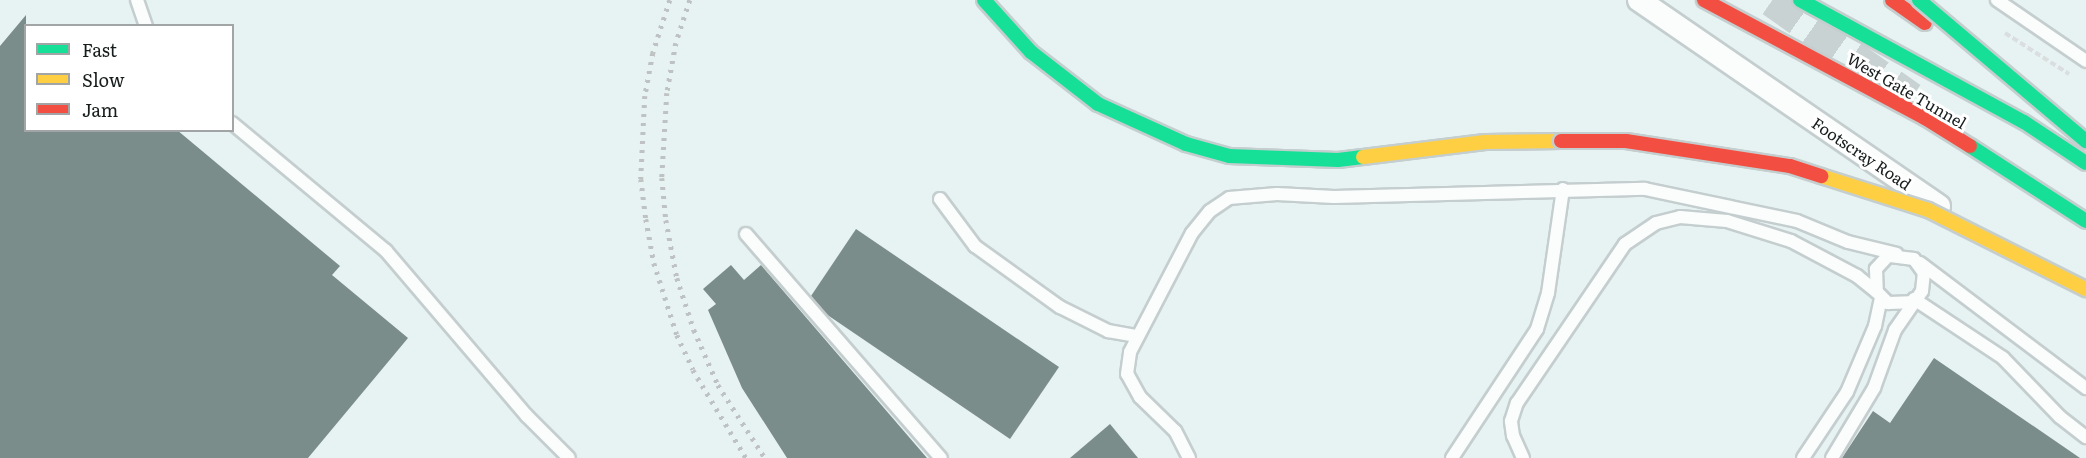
<!DOCTYPE html>
<style>
body{margin:0}
#map{position:relative;width:2086px;height:458px;overflow:hidden;background:#e7f2f2;font-family:Literata,serif}
div>[style]{position:absolute}
.building>*{inset:0;background:#7b8d8a}
.primary-tunnel>*{height:33px;margin-top:-16.5px;transform-origin:0;background:repeating-linear-gradient(90deg,#c8d2d2 0 33px,transparent 0 49px)}
.path>*{height:4px;margin-top:-2px;transform-origin:0;background:repeating-linear-gradient(90deg,#dbdede 0 6px,transparent 0 9px)}
.roads{filter:drop-shadow(2px 0 #c5cece) drop-shadow(-2px 0 #c5cece) drop-shadow(0 2px #c5cece) drop-shadow(0 -2px #c5cece)}
.lane>*{height:12px;margin:-6px;padding:0 6px;transform-origin:6px;border-radius:6px;background:#fbfdfd}
.street>*{height:22px;margin:-11px;padding:0 11px;transform-origin:11px;border-radius:11px;background:#fbfdfd}
.fast>*{height:14px;margin:-7px;padding:0 7px;transform-origin:7px;border-radius:7px;background:#16e098}
.slow>*{height:14px;margin:-7px;padding:0 7px;transform-origin:7px;border-radius:7px;background:#ffcf43}
.jam>*{height:14px;margin:-7px;padding:0 7px;transform-origin:7px;border-radius:7px;background:#f24e42}
.rail>*{height:4.5px;margin-top:-2.25px;transform-origin:0;background:repeating-linear-gradient(90deg,#bfc2c2 0 3px,transparent 0 9px)}
.bridges{filter:drop-shadow(2px 0 #c5cece) drop-shadow(-2px 0 #c5cece) drop-shadow(0 2px #c5cece) drop-shadow(0 -2px #c5cece)}
.fast-bridge>*{height:14px;margin:-7px;padding:0 7px;transform-origin:7px;border-radius:7px;background:#16e098}
.slow-bridge>*{height:14px;margin:-7px;padding:0 7px;transform-origin:7px;border-radius:7px;background:#ffcf43}
.jam-bridge>*{height:14px;margin:-7px;padding:0 7px;transform-origin:7px;border-radius:7px;background:#f24e42}
span{translate:-50% -50%;white-space:nowrap;text-align:center;line-height:1.15;-webkit-text-stroke:6px #fff;paint-order:stroke}
.street-label{font-size:16px;color:#171d1d}
.legend{position:absolute;left:24px;top:24px;width:210px;height:108px;box-sizing:border-box;background:#fff;border:2px solid #a2a5a5;margin:0;padding:8px 10px;list-style:none;font-size:18px;color:#171d1d}
.legend li{display:flex;align-items:center;gap:12px;height:30px}
.legend b{width:30px;border:2px solid #a2a5a5}
</style>
<div id="map">
<div class="building">
<div style="clip-path:polygon(26px 15px,26px 130px,177px 130px,340px 266px,332px 275px,408px 338px,308px 458px,0 458px,0 46px)"></div>
<div style="clip-path:polygon(856px 229px,1059px 367px,1010px 439px,826px 314px,811px 296px)"></div>
<div style="clip-path:polygon(731px 265px,744px 280px,761px 265px,927px 458px,787px 458px,742px 388px,708px 310px,716px 304px,703px 289px)"></div>
<div style="clip-path:polygon(1934px 358px,2080px 458px,1842px 458px,1873px 411px,1890px 423px)"></div>
<div style="clip-path:polygon(1110px 424px,1138px 458px,1070px 458px)"></div>
</div>
<div class="primary-tunnel">
<div style="left:1772px;top:0;width:170px;rotate:35.2deg"></div>
</div>
<div class="path">
<div style="left:2005px;top:33px;width:76px;rotate:32.6deg"></div>
</div>
<div class="roads">
<div class="lane">
<div style="left:137px;top:0;width:28px;rotate:71deg"></div>
<div style="left:1997px;top:0;width:108px;rotate:34.4deg"></div>
<div style="left:232px;top:123px;width:200px;rotate:39.7deg"></div>
<div style="left:386px;top:251px;width:217px;rotate:49.5deg"></div>
<div style="left:527px;top:416px;width:59px;rotate:45deg"></div>
<div style="left:940px;top:199px;width:59px;rotate:53.3deg"></div>
<div style="left:975px;top:246px;width:105px;rotate:35.7deg"></div>
<div style="left:1060px;top:307px;width:54px;rotate:26.6deg"></div>
<div style="left:1108px;top:331px;width:28px;rotate:10deg"></div>
<div style="left:746px;top:234px;width:297px;rotate:49deg"></div>
<div style="left:1920px;top:263px;width:208px;rotate:37deg"></div>
<div style="left:1914px;top:299px;width:107px;rotate:33.5deg"></div>
<div style="left:2003px;top:358px;width:82px;rotate:46deg"></div>
<div style="left:2060px;top:417px;width:33px;rotate:38deg"></div>
<div style="left:1189px;top:458px;width:30px;rotate:-117deg"></div>
<div style="left:1175px;top:431px;width:49px;rotate:-135.8deg"></div>
<div style="left:1140px;top:397px;width:26px;rotate:-119deg"></div>
<div style="left:1127px;top:374px;width:22px;rotate:-82deg"></div>
<div style="left:1130px;top:352px;width:134px;rotate:-62.5deg"></div>
<div style="left:1192px;top:233px;width:28px;rotate:-51deg"></div>
<div style="left:1210px;top:211px;width:23px;rotate:-34deg"></div>
<div style="left:1229px;top:198px;width:48px;rotate:-4.8deg"></div>
<div style="left:1277px;top:194px;width:57px;rotate:3deg"></div>
<div style="left:1334px;top:197px;width:311px;rotate:-1.5deg"></div>
<div style="left:1645px;top:189px;width:155px;rotate:11.9deg"></div>
<div style="left:1797px;top:221px;width:55px;rotate:22.4deg"></div>
<div style="left:1848px;top:242px;width:50px;rotate:13.8deg"></div>
<div style="left:1452px;top:458px;width:154px;rotate:-56.6deg"></div>
<div style="left:1537px;top:329px;width:38px;rotate:-73deg"></div>
<div style="left:1548px;top:293px;width:105px;rotate:-81.8deg"></div>
<div style="left:1523px;top:458px;width:24px;rotate:-114deg"></div>
<div style="left:1513px;top:436px;width:15px;rotate:-98deg"></div>
<div style="left:1511px;top:421px;width:19px;rotate:-72deg"></div>
<div style="left:1517px;top:403px;width:192px;rotate:-55.8deg"></div>
<div style="left:1625px;top:244px;width:37px;rotate:-34deg"></div>
<div style="left:1656px;top:223px;width:25px;rotate:-14deg"></div>
<div style="left:1680px;top:217px;width:47px;rotate:4.9deg"></div>
<div style="left:1727px;top:221px;width:67px;rotate:17.4deg"></div>
<div style="left:1791px;top:241px;width:75px;rotate:27.9deg"></div>
<div style="left:1857px;top:276px;width:26px;rotate:39deg"></div>
<div style="left:1803px;top:458px;width:79px;rotate:-56.3deg"></div>
<div style="left:1847px;top:392px;width:72px;rotate:-67deg"></div>
<div style="left:1875px;top:326px;width:29px;rotate:-78deg"></div>
<div style="left:1832px;top:458px;width:82px;rotate:-59deg"></div>
<div style="left:1874px;top:388px;width:62px;rotate:-70.1deg"></div>
<div style="left:1895px;top:330px;width:47px;rotate:-55.3deg"></div>
<div style="left:1922px;top:291px;width:18px;rotate:-84deg"></div>
<div style="left:1924px;top:273px;width:17px;rotate:-126deg"></div>
<div style="left:1914px;top:259px;width:26px;rotate:-173deg"></div>
<div style="left:1888px;top:256px;width:18px;rotate:133deg"></div>
<div style="left:1876px;top:269px;width:23px;rotate:88deg"></div>
<div style="left:1877px;top:292px;width:16px;rotate:45deg"></div>
<div style="left:1888px;top:303px;width:23px;rotate:-2deg"></div>
</div>
<div class="street">
<div style="left:1639px;top:0;width:364px;rotate:34.5deg"></div>
</div>
<div class="fast">
<div style="left:984px;top:0;width:70px;rotate:47.9deg"></div>
<div style="left:1031px;top:52px;width:85px;rotate:37.8deg"></div>
<div style="left:1098px;top:104px;width:97px;rotate:24.4deg"></div>
<div style="left:1186px;top:144px;width:45px;rotate:15.6deg"></div>
<div style="left:1229px;top:156px;width:109px;rotate:2.1deg"></div>
<div style="left:1338px;top:160px;width:25px;rotate:-7deg"></div>
<div style="left:1800px;top:0;width:255px;rotate:28.6deg"></div>
<div style="left:2024px;top:122px;width:74px;rotate:33.5deg"></div>
</div>
<div class="slow">
<div style="left:1363px;top:157px;width:123px;rotate:-7deg"></div>
<div style="left:1485px;top:142px;width:76px;rotate:-0.8deg"></div>
</div>
<div class="jam">
<div style="left:1892px;top:0;width:40px;rotate:34.9deg"></div>
</div>
</div>
<div class="rail">
<div style="left:670px;top:0;width:56px;rotate:107.8deg"></div>
<div style="left:653px;top:53px;width:44px;rotate:100.5deg"></div>
<div style="left:645px;top:96px;width:83px;rotate:92.8deg"></div>
<div style="left:641px;top:179px;width:40px;rotate:82.9deg"></div>
<div style="left:646px;top:219px;width:45px;rotate:79.7deg"></div>
<div style="left:654px;top:263px;width:76px;rotate:72.3deg"></div>
<div style="left:677px;top:335px;width:38px;rotate:65deg"></div>
<div style="left:693px;top:370px;width:103px;rotate:58.9deg"></div>
<div style="left:690px;top:0;width:45px;rotate:108deg"></div>
<div style="left:676px;top:43px;width:51px;rotate:100.2deg"></div>
<div style="left:667px;top:93px;width:85px;rotate:93.4deg"></div>
<div style="left:662px;top:178px;width:42px;rotate:84.6deg"></div>
<div style="left:666px;top:220px;width:59px;rotate:79.3deg"></div>
<div style="left:677px;top:278px;width:55px;rotate:71.9deg"></div>
<div style="left:694px;top:330px;width:60px;rotate:66.4deg"></div>
<div style="left:718px;top:385px;width:87px;rotate:57.2deg"></div>
</div>
<div class="bridges">
<div class="fast-bridge">
<div style="left:1919px;top:0;width:219px;rotate:40.2deg"></div>
<div style="left:1970px;top:146px;width:138px;rotate:32.9deg"></div>
</div>
<div class="slow-bridge">
<div style="left:1821px;top:176px;width:112px;rotate:17.6deg"></div>
<div style="left:1928px;top:210px;width:177px;rotate:26.6deg"></div>
</div>
<div class="jam-bridge">
<div style="left:1704px;top:0;width:251px;rotate:28.1deg"></div>
<div style="left:1925px;top:118px;width:53px;rotate:31.9deg"></div>
<div style="left:1561px;top:141px;width:65px"></div>
<div style="left:1626px;top:141px;width:166px;rotate:8.7deg"></div>
<div style="left:1790px;top:166px;width:33px;rotate:18deg"></div>
</div>
</div>
<div class="street-label">
<span style="left:1907px;top:90px;rotate:30deg">West Gate Tunnel</span>
<span style="left:1862px;top:153px;rotate:34deg">Footscray Road</span>
</div>
<ul class="legend">
<li><b style="height:8px;background:#16e098"></b>Fast</li>
<li><b style="height:8px;background:#ffcf43"></b>Slow</li>
<li><b style="height:8px;background:#f24e42"></b>Jam</li>
</ul>
</div>
